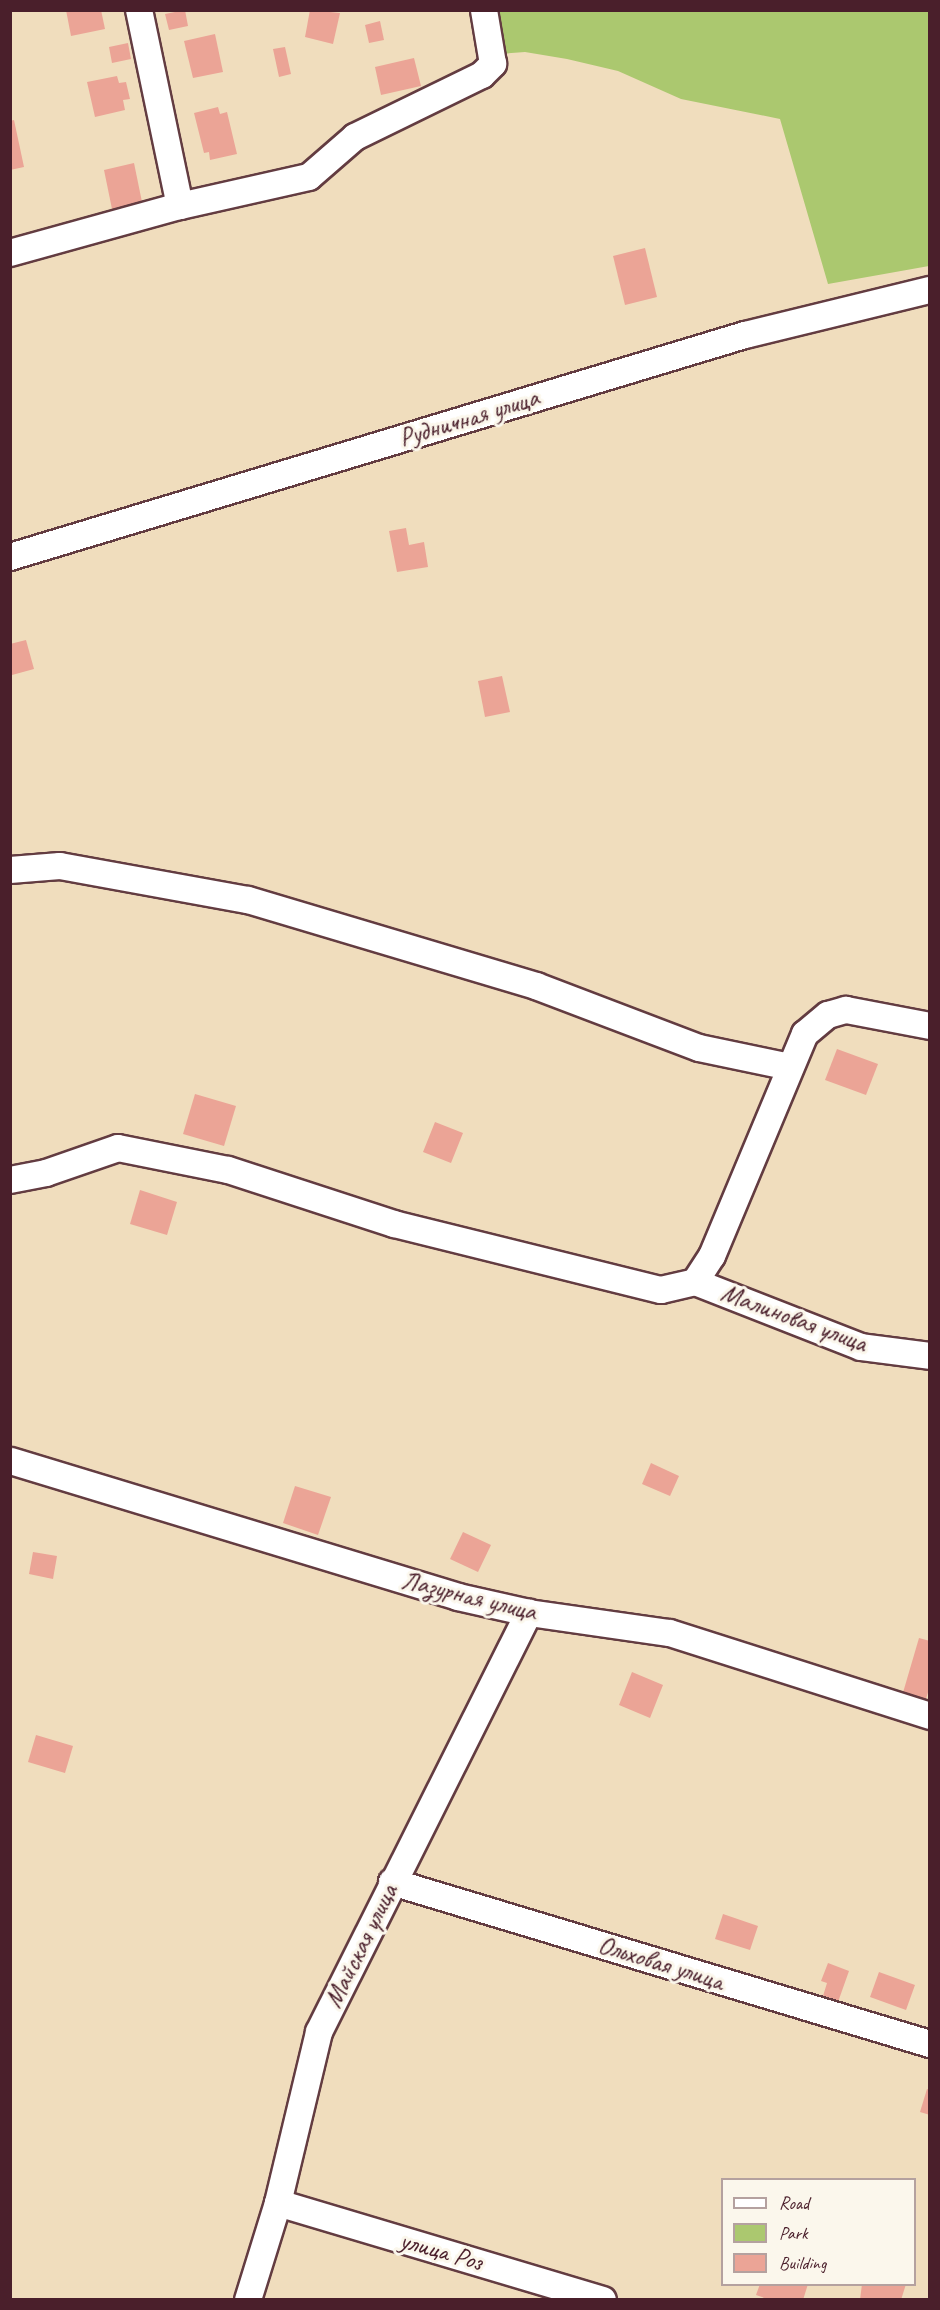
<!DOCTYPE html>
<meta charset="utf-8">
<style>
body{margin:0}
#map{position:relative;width:940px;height:2310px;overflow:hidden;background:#f0ddbd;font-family:Caveat,sans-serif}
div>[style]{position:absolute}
.green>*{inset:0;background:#abc86f}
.building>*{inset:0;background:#eba496}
.roads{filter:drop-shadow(2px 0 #633c41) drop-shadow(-2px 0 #633c41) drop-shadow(0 2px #633c41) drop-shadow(0 -2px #633c41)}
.minor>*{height:26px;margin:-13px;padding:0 13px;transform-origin:13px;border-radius:13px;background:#fff}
span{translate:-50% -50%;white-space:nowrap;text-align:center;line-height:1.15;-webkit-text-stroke:6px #fbf7ec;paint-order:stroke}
.street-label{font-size:26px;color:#4a1f2b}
.frame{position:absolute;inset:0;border:12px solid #4a1f2b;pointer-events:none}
.legend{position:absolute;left:721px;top:2178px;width:195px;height:108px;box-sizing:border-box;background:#fbf7ec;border:2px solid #b4a19f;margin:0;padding:8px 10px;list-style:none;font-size:18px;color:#4a1f2b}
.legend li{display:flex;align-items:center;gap:12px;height:30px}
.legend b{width:30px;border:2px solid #b4a19f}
</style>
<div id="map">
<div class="green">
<div style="clip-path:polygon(491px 11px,929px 11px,929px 266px,828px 284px,780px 119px,681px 99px,618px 71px,567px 59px,525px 52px,500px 54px)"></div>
</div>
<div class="building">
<div style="clip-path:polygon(66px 10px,101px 10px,105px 29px,71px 36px)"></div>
<div style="clip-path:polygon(185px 10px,188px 26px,169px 30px,165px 14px)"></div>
<div style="clip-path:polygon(310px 10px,340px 13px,333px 44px,305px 37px)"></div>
<div style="clip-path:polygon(380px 21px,384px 40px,369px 43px,365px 25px)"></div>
<div style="clip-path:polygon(215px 34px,223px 72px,193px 78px,184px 41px)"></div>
<div style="clip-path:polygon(128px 43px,131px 59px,112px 63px,109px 47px)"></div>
<div style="clip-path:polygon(285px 47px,291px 74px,279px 77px,273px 49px)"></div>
<div style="clip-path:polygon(414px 58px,421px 86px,381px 95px,375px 67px)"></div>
<div style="clip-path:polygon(117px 76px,119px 83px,126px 82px,130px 99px,123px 100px,125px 110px,95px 117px,87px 82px)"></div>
<div style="clip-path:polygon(218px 107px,220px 114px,227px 112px,237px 154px,210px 160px,209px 152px,204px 153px,194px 113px)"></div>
<div style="clip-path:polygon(14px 120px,24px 167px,10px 170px,10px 121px)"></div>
<div style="clip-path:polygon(134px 163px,142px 202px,112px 209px,104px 170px)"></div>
<div style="clip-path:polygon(645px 248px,657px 297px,625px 305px,613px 256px)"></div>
<div style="clip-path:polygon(406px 528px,409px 545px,424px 542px,428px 567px,397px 572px,389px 531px)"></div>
<div style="clip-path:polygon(26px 640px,34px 669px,12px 675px,10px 644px)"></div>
<div style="clip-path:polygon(502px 676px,510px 712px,485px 717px,478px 681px)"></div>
<div style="clip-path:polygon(837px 1049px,878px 1064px,866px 1095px,825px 1080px)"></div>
<div style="clip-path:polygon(195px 1094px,236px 1106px,224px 1146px,183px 1134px)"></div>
<div style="clip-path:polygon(435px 1122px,463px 1133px,451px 1163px,423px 1152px)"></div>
<div style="clip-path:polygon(140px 1190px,177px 1202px,167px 1235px,130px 1224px)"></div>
<div style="clip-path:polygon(651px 1463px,679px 1476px,670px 1496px,642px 1484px)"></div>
<div style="clip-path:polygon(295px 1486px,331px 1497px,318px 1535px,283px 1523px)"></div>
<div style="clip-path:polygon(463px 1532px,491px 1545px,478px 1572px,450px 1559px)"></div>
<div style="clip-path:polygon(33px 1552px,57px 1556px,53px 1579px,29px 1574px)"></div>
<div style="clip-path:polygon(919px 1638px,930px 1641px,930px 1686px,925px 1702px,902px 1696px)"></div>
<div style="clip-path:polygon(632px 1672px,663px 1685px,650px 1718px,619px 1705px)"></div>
<div style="clip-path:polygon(36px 1735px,73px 1746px,65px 1773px,28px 1762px)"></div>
<div style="clip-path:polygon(723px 1914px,758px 1926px,750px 1950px,715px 1939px)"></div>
<div style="clip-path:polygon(828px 1963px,849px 1971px,838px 2002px,823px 1996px,827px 1983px,821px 1981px)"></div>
<div style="clip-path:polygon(879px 1972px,915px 1985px,906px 2010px,870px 1997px)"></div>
<div style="clip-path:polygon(927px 2089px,930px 2090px,930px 2115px,920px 2112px)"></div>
<div style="clip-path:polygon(760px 2284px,808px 2284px,803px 2300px,770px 2300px,756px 2295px)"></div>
<div style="clip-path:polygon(862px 2284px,906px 2284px,901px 2300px,860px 2300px)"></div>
</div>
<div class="roads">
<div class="minor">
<div style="left:180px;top:206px;width:132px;rotate:-12.7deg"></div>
<div style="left:309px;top:177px;width:61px;rotate:-41deg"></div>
<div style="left:355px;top:137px;width:141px;rotate:-26deg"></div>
<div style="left:482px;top:75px;width:16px;rotate:-45deg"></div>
<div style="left:493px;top:64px;width:55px;rotate:-99.5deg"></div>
<div style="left:10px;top:253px;width:176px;rotate:-15.5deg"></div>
<div style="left:180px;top:206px;width:200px;rotate:-101.8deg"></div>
<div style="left:10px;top:557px;width:768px;rotate:-16.81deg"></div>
<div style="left:745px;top:335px;width:190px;rotate:-13.7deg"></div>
<div style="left:10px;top:870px;width:50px;rotate:-4.6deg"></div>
<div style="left:60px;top:866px;width:191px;rotate:10.3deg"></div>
<div style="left:248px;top:900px;width:301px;rotate:16.6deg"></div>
<div style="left:536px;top:986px;width:174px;rotate:20.8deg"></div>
<div style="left:699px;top:1048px;width:93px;rotate:11.8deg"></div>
<div style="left:10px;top:1180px;width:37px;rotate:-11deg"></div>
<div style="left:46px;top:1173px;width:76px;rotate:-19.1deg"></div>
<div style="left:118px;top:1148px;width:112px;rotate:11.3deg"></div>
<div style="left:228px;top:1170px;width:175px;rotate:18deg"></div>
<div style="left:394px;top:1224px;width:275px;rotate:13.9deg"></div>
<div style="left:661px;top:1290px;width:35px;rotate:-13deg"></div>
<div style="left:695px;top:1282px;width:31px;rotate:-57deg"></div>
<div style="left:712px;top:1256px;width:241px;rotate:-67.3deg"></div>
<div style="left:805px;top:1034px;width:30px;rotate:-40deg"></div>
<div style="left:828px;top:1015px;width:19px;rotate:-16deg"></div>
<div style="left:846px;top:1010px;width:86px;rotate:10.8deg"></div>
<div style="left:695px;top:1282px;width:178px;rotate:21.4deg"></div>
<div style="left:861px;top:1347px;width:70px;rotate:7.4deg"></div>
<div style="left:11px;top:1461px;width:467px;rotate:16.9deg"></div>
<div style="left:458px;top:1597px;width:73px;rotate:12.7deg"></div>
<div style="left:529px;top:1613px;width:142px;rotate:8.1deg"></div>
<div style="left:670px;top:1633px;width:273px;rotate:17.7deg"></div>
<div style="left:392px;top:1882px;width:562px;rotate:16.76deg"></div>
<div style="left:278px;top:2203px;width:339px;rotate:16.6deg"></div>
<div style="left:248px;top:2300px;width:102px;rotate:-72.8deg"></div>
<div style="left:278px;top:2203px;width:176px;rotate:-76.5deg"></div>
<div style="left:319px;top:2032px;width:469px;rotate:-63.4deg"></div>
</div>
</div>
<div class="street-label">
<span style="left:469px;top:418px;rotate:-17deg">Рудничная улица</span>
<span style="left:794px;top:1318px;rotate:20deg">Малиновая улица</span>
<span style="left:469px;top:1596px;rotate:14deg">Лазурная улица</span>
<span style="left:361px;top:1946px;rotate:-64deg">Майская улица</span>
<span style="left:661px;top:1963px;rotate:17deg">Ольховая улица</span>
<span style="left:441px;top:2251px;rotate:16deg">улица Роз</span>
</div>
<div class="frame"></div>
<ul class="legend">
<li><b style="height:8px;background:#fff"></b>Road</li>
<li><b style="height:16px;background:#abc86f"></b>Park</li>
<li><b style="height:16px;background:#eba496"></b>Building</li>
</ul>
</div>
